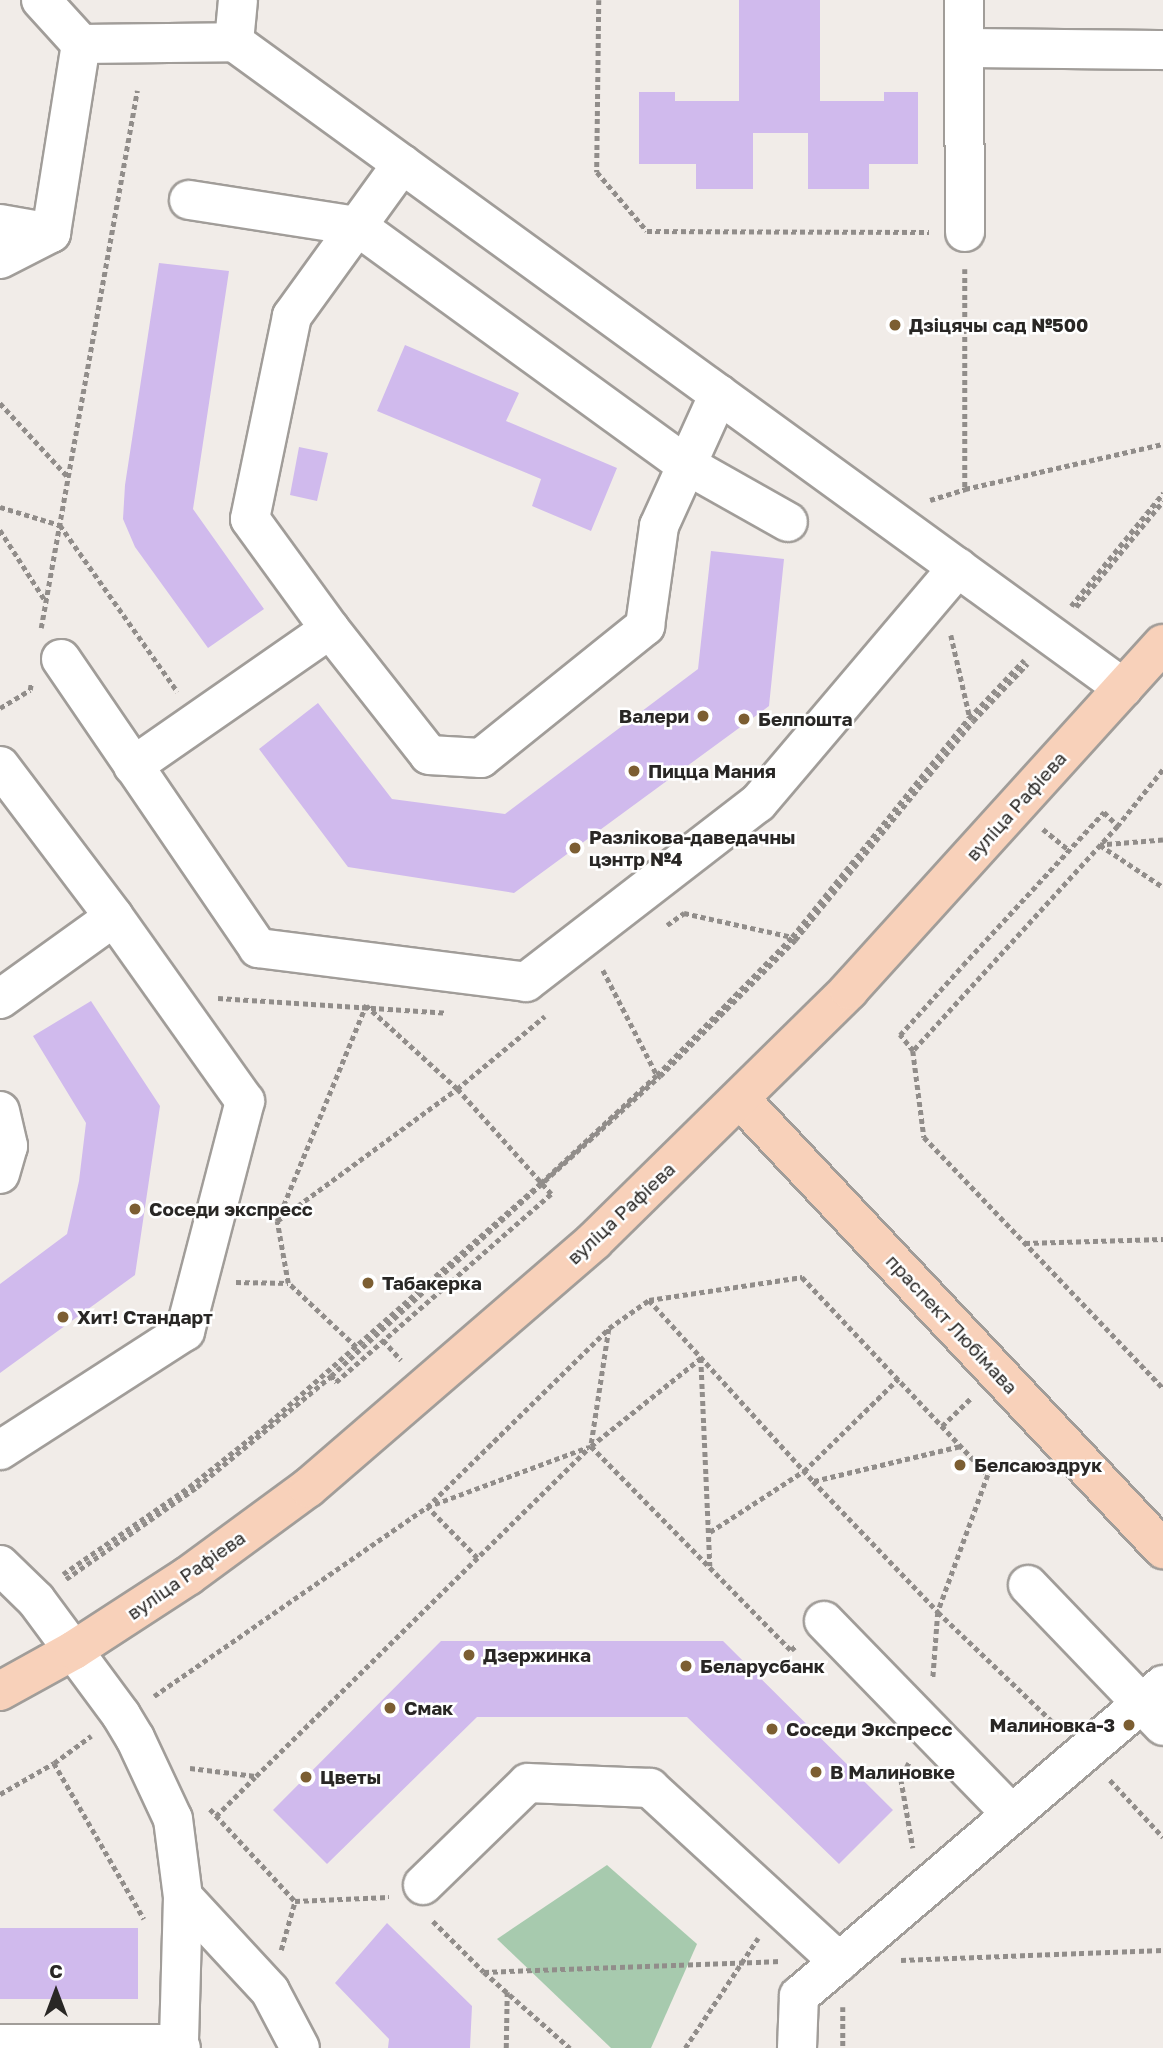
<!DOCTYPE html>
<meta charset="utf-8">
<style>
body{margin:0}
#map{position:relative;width:1163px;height:2048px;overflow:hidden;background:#f1ece8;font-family:"Golos Text",sans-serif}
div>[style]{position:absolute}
.green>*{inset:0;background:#a7caae}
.building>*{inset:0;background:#d0baed}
.path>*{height:4.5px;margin-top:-2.25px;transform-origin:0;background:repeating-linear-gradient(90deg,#918d8a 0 5px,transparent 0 8.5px)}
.roads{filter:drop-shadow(2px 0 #a19d99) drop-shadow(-2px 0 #a19d99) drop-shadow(0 2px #a19d99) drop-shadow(0 -2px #a19d99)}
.minor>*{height:38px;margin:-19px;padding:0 19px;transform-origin:19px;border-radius:19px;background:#fff}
.major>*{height:38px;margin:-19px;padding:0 19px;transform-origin:19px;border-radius:19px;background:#f8d1ba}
.dots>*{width:19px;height:19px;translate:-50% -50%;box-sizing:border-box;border:4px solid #fff;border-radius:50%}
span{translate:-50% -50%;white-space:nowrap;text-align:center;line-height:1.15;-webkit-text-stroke:5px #fff;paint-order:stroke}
.poi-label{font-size:19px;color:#292725;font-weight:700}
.left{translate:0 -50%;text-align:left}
.right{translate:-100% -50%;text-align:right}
.street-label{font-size:19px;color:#292725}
.north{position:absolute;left:21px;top:1957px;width:70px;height:70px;-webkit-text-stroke:5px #fff;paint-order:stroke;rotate:0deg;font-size:19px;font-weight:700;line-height:28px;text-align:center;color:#292725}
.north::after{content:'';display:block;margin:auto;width:24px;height:32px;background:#292725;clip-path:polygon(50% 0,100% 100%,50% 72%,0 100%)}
</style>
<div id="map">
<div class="green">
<div style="clip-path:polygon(607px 1865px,697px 1944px,651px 2048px,611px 2048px,497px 1939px)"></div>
</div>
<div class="building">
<div style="clip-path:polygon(739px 0,820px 0,820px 101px,884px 101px,884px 92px,918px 92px,918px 164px,869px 164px,869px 189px,808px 189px,808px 133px,753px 133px,753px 189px,696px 189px,696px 164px,639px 164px,639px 92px,675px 92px,675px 101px,739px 101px)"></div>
<div style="clip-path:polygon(159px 263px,229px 271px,193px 509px,264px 609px,208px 648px,135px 547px,123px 519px,125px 485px)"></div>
<div style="clip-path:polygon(405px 345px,519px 393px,506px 421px,617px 468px,591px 531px,532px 506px,541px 479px,377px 411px)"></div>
<div style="clip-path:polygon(299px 447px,328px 453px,317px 501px,290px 495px)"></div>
<div style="clip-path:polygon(711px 551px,784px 559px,769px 706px,514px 893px,348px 867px,259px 749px,318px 703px,392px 799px,505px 814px,698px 669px)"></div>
<div style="clip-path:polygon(91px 1001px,160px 1106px,135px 1275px,0 1373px,0 1284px,67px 1234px,79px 1181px,86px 1123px,33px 1036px)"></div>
<div style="clip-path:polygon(441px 1641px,723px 1641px,893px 1810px,839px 1864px,687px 1717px,477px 1717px,327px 1864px,273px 1810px)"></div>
<div style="clip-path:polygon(387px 1923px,472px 2006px,470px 2048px,388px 2048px,389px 2039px,335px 1983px)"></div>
<div style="clip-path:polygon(0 1928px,138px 1928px,138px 1999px,0 1999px)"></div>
</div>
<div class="path">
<div style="left:599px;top:0;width:172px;rotate:90.7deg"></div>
<div style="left:597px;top:172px;width:77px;rotate:49.7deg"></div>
<div style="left:647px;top:231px;width:282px;rotate:0.2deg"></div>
<div style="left:965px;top:269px;width:220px;rotate:90deg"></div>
<div style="left:0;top:403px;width:100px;rotate:47.4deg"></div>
<div style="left:930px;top:500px;width:37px;rotate:-17deg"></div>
<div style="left:965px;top:489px;width:203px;rotate:-12.8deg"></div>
<div style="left:0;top:507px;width:63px;rotate:16.7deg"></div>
<div style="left:60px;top:525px;width:204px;rotate:54.8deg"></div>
<div style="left:0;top:530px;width:83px;rotate:57.3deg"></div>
<div style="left:1071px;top:606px;width:146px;rotate:-50.8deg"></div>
<div style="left:1076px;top:607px;width:137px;rotate:-50.6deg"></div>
<div style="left:41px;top:628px;width:546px;rotate:-79.86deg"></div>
<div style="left:951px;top:635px;width:85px;rotate:77.1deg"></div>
<div style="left:0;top:708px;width:35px;rotate:-31deg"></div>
<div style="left:30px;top:690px;width:6px;rotate:-81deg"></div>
<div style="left:1163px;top:770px;width:72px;rotate:128.8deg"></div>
<div style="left:1118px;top:826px;width:304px;rotate:132.3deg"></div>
<div style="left:913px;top:1051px;width:87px;rotate:82.7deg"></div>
<div style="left:924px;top:1137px;width:347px;rotate:46.4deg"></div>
<div style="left:1043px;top:829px;width:33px;rotate:39deg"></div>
<div style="left:1163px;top:840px;width:63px;rotate:175.5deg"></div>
<div style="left:1100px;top:845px;width:76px;rotate:33.7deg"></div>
<div style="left:667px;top:925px;width:21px;rotate:-35deg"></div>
<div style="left:684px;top:913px;width:111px;rotate:12.5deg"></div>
<div style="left:603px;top:970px;width:118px;rotate:62.8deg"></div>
<div style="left:218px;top:998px;width:229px;rotate:3.7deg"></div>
<div style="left:913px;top:1051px;width:21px;rotate:-129deg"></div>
<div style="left:900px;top:1035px;width:94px;rotate:-48deg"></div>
<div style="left:963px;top:965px;width:208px;rotate:-47.3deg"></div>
<div style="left:1104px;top:812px;width:20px;rotate:45deg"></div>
<div style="left:277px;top:1221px;width:223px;rotate:-36.3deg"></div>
<div style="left:457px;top:1089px;width:114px;rotate:-39.7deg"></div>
<div style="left:1025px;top:1243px;width:138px;rotate:-1.7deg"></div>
<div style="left:236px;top:1282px;width:52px;rotate:1.1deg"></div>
<div style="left:649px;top:1300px;width:244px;rotate:47.8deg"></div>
<div style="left:813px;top:1481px;width:181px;rotate:46.3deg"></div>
<div style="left:938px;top:1612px;width:165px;rotate:43.8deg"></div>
<div style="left:609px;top:1329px;width:118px;rotate:98.7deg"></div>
<div style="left:591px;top:1446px;width:286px;rotate:45.6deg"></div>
<div style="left:791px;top:1650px;width:8px;rotate:-40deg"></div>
<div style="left:383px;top:1340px;width:27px;rotate:48deg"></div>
<div style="left:356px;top:1347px;width:93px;rotate:-136.7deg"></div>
<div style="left:288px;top:1283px;width:63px;rotate:-100.1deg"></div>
<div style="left:277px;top:1221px;width:234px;rotate:-67.6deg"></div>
<div style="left:331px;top:1375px;width:9px;rotate:54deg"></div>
<div style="left:336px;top:1382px;width:286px;rotate:-41.2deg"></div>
<div style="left:551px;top:1194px;width:141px;rotate:-131.8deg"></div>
<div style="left:457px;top:1089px;width:123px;rotate:-137.6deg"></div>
<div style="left:942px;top:1426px;width:40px;rotate:-44deg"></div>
<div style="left:814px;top:1481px;width:151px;rotate:-13.4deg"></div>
<div style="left:710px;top:1532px;width:112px;rotate:-33deg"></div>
<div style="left:804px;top:1471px;width:132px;rotate:-44.4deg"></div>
<div style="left:477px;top:1558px;width:71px;rotate:-134.4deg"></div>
<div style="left:427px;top:1507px;width:172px;rotate:-20.4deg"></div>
<div style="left:63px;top:1574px;width:153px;rotate:-34.6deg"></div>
<div style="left:189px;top:1487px;width:95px;rotate:-38.6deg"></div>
<div style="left:263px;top:1428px;width:371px;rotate:-41.4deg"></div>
<div style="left:541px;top:1183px;width:158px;rotate:-43deg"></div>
<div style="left:657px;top:1075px;width:193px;rotate:-45.6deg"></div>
<div style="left:792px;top:937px;width:282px;rotate:-51.1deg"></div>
<div style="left:969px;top:718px;width:80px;rotate:-46.5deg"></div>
<div style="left:66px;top:1579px;width:160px;rotate:-35.1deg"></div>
<div style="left:197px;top:1487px;width:174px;rotate:-39.6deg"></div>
<div style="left:331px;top:1376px;width:445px;rotate:-42.4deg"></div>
<div style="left:660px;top:1076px;width:192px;rotate:-45.2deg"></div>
<div style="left:795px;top:940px;width:282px;rotate:-50.9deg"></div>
<div style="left:973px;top:721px;width:79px;rotate:-46.5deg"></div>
<div style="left:154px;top:1696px;width:332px;rotate:-34.7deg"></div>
<div style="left:427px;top:1507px;width:255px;rotate:-44.5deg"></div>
<div style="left:609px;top:1328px;width:49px;rotate:-35deg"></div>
<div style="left:649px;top:1300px;width:155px;rotate:-8.5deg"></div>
<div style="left:802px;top:1277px;width:272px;rotate:46.8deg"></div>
<div style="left:988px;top:1475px;width:146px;rotate:110.1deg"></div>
<div style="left:938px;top:1612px;width:67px;rotate:94.3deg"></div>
<div style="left:54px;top:1763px;width:180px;rotate:60deg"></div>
<div style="left:909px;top:1763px;width:18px;rotate:117deg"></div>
<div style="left:901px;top:1779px;width:70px;rotate:80.1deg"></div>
<div style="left:190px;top:1768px;width:66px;rotate:6.9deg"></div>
<div style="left:256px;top:1776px;width:470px;rotate:-44.6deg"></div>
<div style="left:591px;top:1446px;width:141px;rotate:-38.7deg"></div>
<div style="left:701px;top:1358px;width:208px;rotate:87.5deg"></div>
<div style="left:1110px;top:1780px;width:78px;rotate:47.1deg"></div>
<div style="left:0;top:1794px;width:62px;rotate:-29.9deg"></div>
<div style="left:54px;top:1763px;width:46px;rotate:-36.1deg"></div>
<div style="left:210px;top:1809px;width:125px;rotate:47.3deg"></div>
<div style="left:216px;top:1816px;width:55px;rotate:-45deg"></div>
<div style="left:433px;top:1921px;width:72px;rotate:45deg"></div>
<div style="left:484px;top:1972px;width:115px;rotate:41.5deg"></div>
<div style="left:281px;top:1950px;width:51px;rotate:-74.1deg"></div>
<div style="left:295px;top:1901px;width:94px;rotate:-2.4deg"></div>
<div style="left:901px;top:1960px;width:262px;rotate:-2.2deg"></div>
<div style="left:484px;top:1972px;width:297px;rotate:-2.1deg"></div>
<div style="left:843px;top:2007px;width:41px;rotate:90deg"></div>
<div style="left:506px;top:2048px;width:56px;rotate:-89deg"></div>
<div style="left:685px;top:2048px;width:132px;rotate:-56.4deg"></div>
</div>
<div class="roads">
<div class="minor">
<div style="left:41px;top:0;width:59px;rotate:47.7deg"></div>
<div style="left:81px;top:44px;width:153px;rotate:-0.7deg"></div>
<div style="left:234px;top:42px;width:1099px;rotate:36deg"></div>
<div style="left:964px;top:0;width:232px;rotate:89.8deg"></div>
<div style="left:234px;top:42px;width:42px;rotate:-84.6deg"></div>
<div style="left:965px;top:48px;width:198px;rotate:0.6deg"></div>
<div style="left:402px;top:164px;width:188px;rotate:125.9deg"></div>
<div style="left:292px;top:316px;width:207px;rotate:101.7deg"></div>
<div style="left:250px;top:519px;width:136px;rotate:54deg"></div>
<div style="left:330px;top:629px;width:160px;rotate:51.8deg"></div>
<div style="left:429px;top:755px;width:52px;rotate:3.3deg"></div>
<div style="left:481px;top:758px;width:211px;rotate:-38.8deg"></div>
<div style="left:645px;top:626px;width:101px;rotate:-82deg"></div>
<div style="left:659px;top:526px;width:145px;rotate:-65.6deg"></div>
<div style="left:189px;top:200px;width:170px;rotate:8.8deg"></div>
<div style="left:357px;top:226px;width:405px;rotate:36deg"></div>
<div style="left:685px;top:464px;width:118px;rotate:29.4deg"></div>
<div style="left:0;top:224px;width:52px;rotate:10deg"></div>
<div style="left:51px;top:233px;width:191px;rotate:-81deg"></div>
<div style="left:0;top:259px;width:57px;rotate:-27deg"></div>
<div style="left:61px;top:659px;width:350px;rotate:55.7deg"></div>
<div style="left:258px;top:948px;width:270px;rotate:7.2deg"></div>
<div style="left:526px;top:982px;width:293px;rotate:-37.7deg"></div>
<div style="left:758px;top:803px;width:309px;rotate:-49.7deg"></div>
<div style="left:0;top:766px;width:189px;rotate:52.9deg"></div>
<div style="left:133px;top:766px;width:240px;rotate:-34.8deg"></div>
<div style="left:0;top:999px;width:140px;rotate:-35.7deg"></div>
<div style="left:114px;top:917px;width:226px;rotate:54.6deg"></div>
<div style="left:245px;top:1101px;width:238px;rotate:104.6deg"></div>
<div style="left:185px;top:1331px;width:220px;rotate:147.2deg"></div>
<div style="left:0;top:1111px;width:36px;rotate:77deg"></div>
<div style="left:8px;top:1146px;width:29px;rotate:106deg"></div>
<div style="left:0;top:1565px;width:50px;rotate:44.2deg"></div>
<div style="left:36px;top:1600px;width:143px;rotate:53.5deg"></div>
<div style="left:121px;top:1715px;width:27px;rotate:59deg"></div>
<div style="left:135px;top:1738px;width:89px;rotate:64.9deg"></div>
<div style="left:173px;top:1819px;width:79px;rotate:82.7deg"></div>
<div style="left:183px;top:1897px;width:147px;rotate:91.6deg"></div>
<div style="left:1028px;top:1585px;width:195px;rotate:46.2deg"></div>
<div style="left:824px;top:1621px;width:269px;rotate:45.8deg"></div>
<div style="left:423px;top:1885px;width:146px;rotate:-44.2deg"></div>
<div style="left:528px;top:1783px;width:122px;rotate:2.3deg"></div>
<div style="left:650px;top:1788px;width:257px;rotate:42.6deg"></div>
<div style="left:183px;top:1897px;width:128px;rotate:47.2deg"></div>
<div style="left:270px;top:1991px;width:64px;rotate:62.2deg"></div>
<div style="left:0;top:2044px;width:179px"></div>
<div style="left:179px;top:2044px;width:4px;rotate:63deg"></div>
<div style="left:797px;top:2048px;width:52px;rotate:-87.8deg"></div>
<div style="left:799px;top:1996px;width:479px;rotate:-40.5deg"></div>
</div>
<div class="major">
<div style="left:740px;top:1099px;width:618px;rotate:46.77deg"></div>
<div style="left:0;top:1691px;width:85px;rotate:-29deg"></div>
<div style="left:74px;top:1650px;width:136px;rotate:-33deg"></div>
<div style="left:188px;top:1576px;width:149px;rotate:-36.3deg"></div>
<div style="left:308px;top:1488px;width:378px;rotate:-40.8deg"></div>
<div style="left:594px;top:1241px;width:358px;rotate:-44.5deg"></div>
<div style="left:849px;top:990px;width:467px;rotate:-47.8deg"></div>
</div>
</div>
<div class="dots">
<div style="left:895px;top:325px;background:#7c5e32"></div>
<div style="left:703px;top:716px;background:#7c5e32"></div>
<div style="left:744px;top:719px;background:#7c5e32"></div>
<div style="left:634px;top:771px;background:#7c5e32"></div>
<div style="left:575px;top:848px;background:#7c5e32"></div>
<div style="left:135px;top:1209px;background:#7c5e32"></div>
<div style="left:368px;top:1283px;background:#7c5e32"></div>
<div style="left:63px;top:1317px;background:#7c5e32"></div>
<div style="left:960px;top:1465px;background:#7c5e32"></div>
<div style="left:469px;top:1655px;background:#7c5e32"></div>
<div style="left:686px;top:1666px;background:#7c5e32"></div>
<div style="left:390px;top:1708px;background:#7c5e32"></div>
<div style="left:1129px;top:1725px;background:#7c5e32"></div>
<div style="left:772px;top:1729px;background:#7c5e32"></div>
<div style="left:816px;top:1772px;background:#7c5e32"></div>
<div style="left:306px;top:1777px;background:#7c5e32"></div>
</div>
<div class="poi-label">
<span class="left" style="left:909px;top:325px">Дзіцячы сад №500</span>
<span class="right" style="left:689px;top:716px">Валери</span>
<span class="left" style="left:758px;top:719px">Белпошта</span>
<span class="left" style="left:648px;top:771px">Пицца Мания</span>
<span class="left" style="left:589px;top:848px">Разлікова-даведачны<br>цэнтр №4</span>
<span class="left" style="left:149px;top:1209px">Соседи экспресс</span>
<span class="left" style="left:382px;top:1283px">Табакерка</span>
<span class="left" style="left:77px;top:1317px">Хит! Стандарт</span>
<span class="left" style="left:974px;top:1465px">Белсаюздрук</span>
<span class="left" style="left:483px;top:1655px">Дзержинка</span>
<span class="left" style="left:700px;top:1666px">Беларусбанк</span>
<span class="left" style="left:404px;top:1708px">Смак</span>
<span class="right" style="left:1115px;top:1725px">Малиновка-3</span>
<span class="left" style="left:786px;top:1729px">Соседи Экспресс</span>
<span class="left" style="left:830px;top:1772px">В Малиновке</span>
<span class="left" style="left:320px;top:1777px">Цветы</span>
</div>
<div class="street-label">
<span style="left:1016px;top:806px;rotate:-48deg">вуліца Рафіева</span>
<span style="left:621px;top:1213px;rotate:-43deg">вуліца Рафіева</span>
<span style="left:952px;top:1324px;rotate:47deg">праспект Любімава</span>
<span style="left:186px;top:1575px;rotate:-35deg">вуліца Рафіева</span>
</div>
<div class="north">С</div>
</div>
